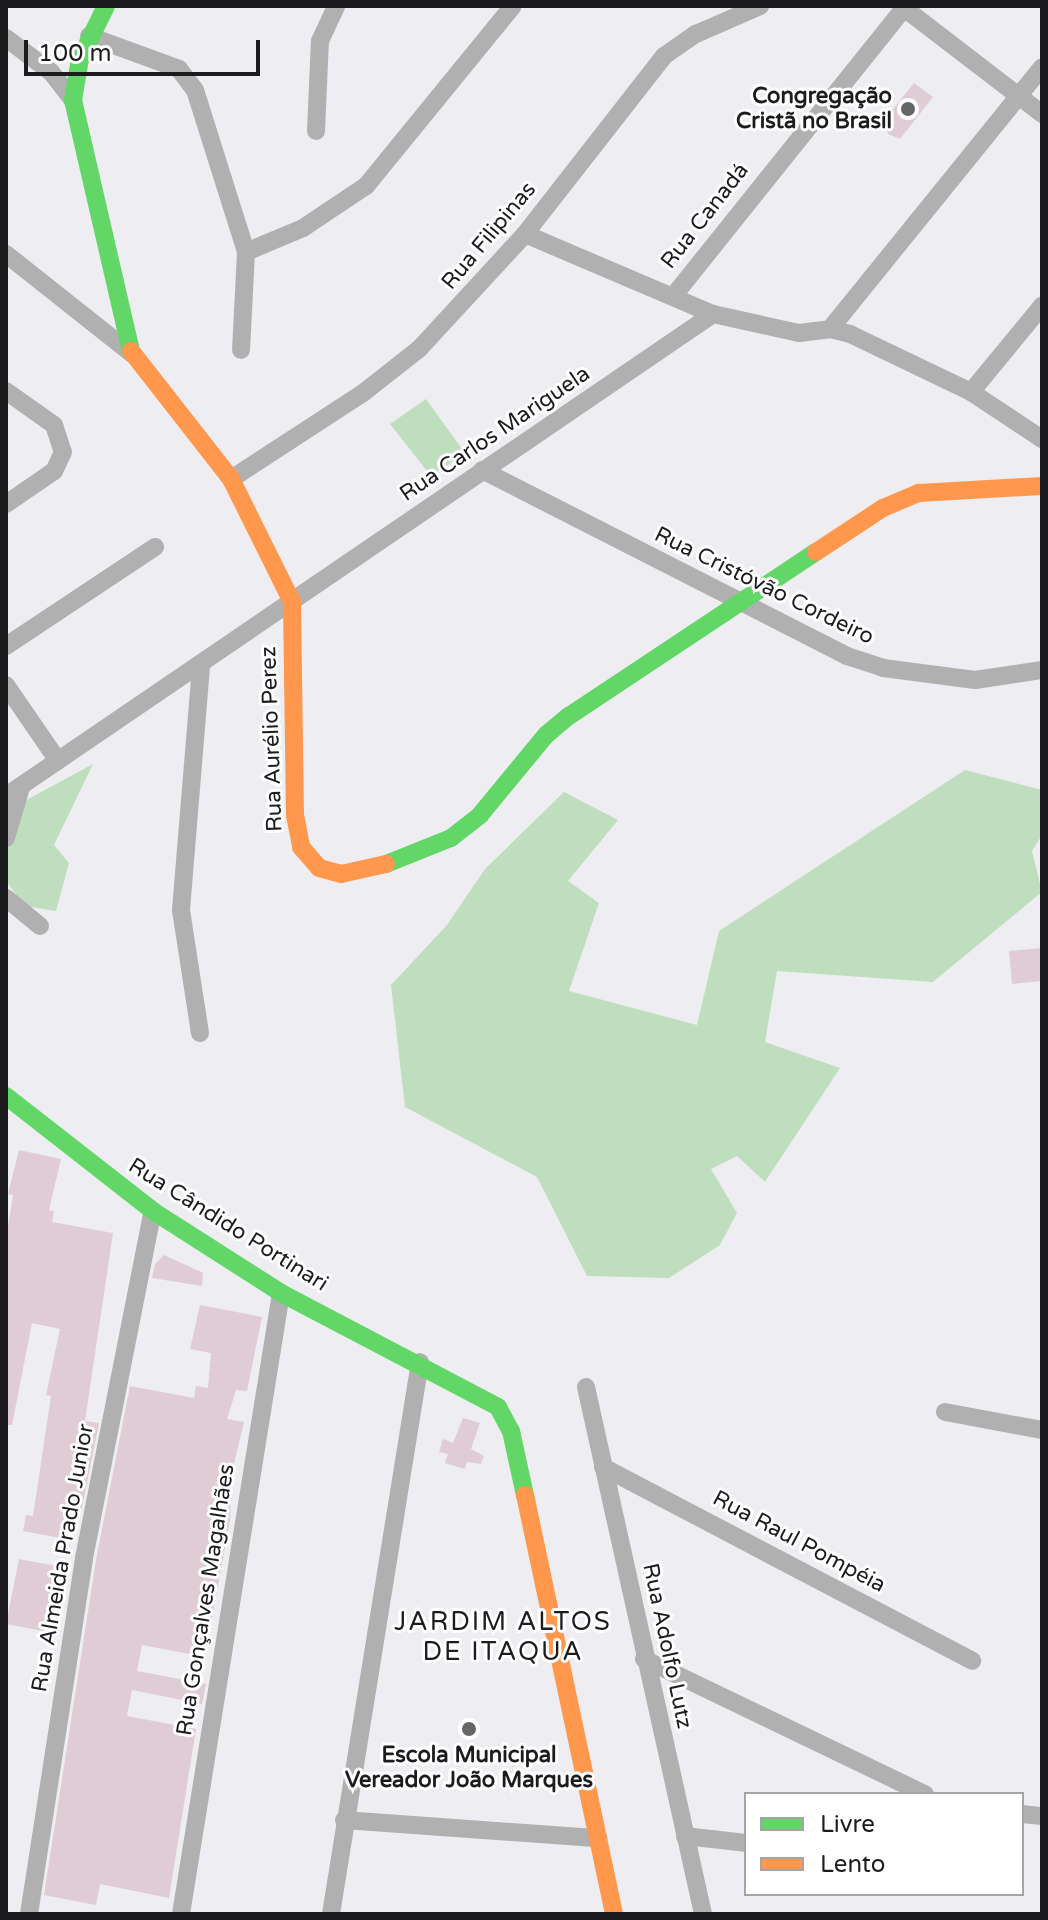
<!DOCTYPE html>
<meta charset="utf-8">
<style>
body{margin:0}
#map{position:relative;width:1048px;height:1920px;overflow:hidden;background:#eeeef2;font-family:"Varela Round",sans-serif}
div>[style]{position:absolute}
.green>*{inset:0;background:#bfdebd}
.building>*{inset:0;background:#dfccd5}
.street>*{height:18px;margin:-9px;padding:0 9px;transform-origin:9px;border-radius:9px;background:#b1b0b1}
.fast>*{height:18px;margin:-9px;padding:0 9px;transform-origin:9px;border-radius:9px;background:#63d668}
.slow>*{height:18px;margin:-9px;padding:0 9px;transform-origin:9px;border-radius:9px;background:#ff974d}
.dots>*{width:22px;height:22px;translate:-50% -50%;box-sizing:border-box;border:4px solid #fff;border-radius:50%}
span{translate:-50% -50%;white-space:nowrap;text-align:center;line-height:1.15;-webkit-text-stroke:6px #fff;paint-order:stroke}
.poi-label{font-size:22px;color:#1c1c1f;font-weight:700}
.right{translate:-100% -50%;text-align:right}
.street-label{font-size:22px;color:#1c1c1f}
.quarter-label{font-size:26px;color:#1c1c1f;letter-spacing:2px}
.frame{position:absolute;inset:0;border:8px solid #1c1c1f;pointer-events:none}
.legend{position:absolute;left:744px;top:1792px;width:280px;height:104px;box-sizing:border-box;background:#fff;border:2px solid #a4a4a5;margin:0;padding:10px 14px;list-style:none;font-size:24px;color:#1c1c1f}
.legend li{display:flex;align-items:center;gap:16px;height:40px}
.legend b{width:40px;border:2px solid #a4a4a5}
.scale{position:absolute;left:24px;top:40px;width:236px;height:36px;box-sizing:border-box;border:4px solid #1c1c1f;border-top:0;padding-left:10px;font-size:24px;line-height:28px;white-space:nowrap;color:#1c1c1f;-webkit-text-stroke:6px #fff;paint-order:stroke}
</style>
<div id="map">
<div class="green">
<div style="clip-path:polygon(426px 399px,465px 453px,431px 476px,390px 424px)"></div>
<div style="clip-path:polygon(93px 764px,54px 845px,69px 863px,56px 911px,25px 906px,6px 881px,6px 811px)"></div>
<div style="clip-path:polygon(965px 770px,1042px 790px,1042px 835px,1032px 851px,1042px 892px,933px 982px,777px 971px,765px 1042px,840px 1068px,765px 1182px,737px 1156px,711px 1169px,737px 1213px,720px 1245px,669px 1278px,587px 1276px,537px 1177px,405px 1107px,391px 985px,447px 925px,485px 869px,564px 792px,618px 820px,568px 881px,599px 903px,569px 991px,697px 1025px,719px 931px)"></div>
</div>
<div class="building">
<div style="clip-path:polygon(914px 83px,933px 97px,900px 139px,888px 134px,884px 120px)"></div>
<div style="clip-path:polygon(1042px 948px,1042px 981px,1012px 984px,1009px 951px)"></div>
<div style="clip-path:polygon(19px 1150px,61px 1159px,49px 1210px,54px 1211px,52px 1222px,113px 1233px,85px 1421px,99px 1423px,82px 1508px,72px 1507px,66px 1539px,23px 1531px,26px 1515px,33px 1516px,51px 1396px,46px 1395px,60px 1329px,32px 1323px,12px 1425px,6px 1425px,6px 1240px,13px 1195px,8px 1194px)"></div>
<div style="clip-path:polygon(164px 1255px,203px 1273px,202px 1286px,152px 1278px,155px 1264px)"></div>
<div style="clip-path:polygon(200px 1305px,262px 1317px,247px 1391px,236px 1390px,227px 1419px,244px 1422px,232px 1472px,230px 1520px,205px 1657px,142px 1645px,137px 1671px,206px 1684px,202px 1704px,132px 1690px,127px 1716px,196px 1729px,169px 1898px,100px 1884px,96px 1905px,44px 1895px,96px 1560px,130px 1386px,194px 1398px,196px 1386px,208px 1388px,211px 1353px,190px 1349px)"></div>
<div style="clip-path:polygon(463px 1418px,480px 1423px,471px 1449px,484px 1456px,481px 1464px,467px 1462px,465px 1469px,445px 1463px,448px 1454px,439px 1452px,443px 1439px,453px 1443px)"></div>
<div style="clip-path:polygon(19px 1559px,62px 1567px,43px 1631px,6px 1624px)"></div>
</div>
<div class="street">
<div style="left:904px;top:8px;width:174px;rotate:37.5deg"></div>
<div style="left:89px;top:36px;width:96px;rotate:20.1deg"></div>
<div style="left:179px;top:69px;width:26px;rotate:53deg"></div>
<div style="left:195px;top:90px;width:170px;rotate:72.5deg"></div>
<div style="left:246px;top:252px;width:98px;rotate:92.9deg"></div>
<div style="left:6px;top:38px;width:56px;rotate:37.1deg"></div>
<div style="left:51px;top:72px;width:36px;rotate:52deg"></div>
<div style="left:316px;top:131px;width:90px;rotate:-87.5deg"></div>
<div style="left:320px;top:41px;width:38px;rotate:-65deg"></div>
<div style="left:525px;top:234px;width:204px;rotate:23.1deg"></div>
<div style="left:713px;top:314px;width:88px;rotate:12.5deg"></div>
<div style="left:799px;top:333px;width:31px;rotate:-7deg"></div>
<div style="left:830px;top:329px;width:21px;rotate:14deg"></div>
<div style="left:850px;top:334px;width:134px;rotate:25.6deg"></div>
<div style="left:971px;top:392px;width:85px;rotate:33.5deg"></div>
<div style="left:246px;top:252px;width:62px;rotate:-22.8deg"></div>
<div style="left:303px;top:228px;width:76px;rotate:-33.7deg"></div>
<div style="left:366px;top:186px;width:232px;rotate:-50.8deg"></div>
<div style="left:6px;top:254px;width:161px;rotate:38.4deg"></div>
<div style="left:675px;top:294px;width:369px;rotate:-51.3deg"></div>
<div style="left:830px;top:329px;width:337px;rotate:-51deg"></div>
<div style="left:6px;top:391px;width:59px;rotate:35.3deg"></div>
<div style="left:54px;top:425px;width:28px;rotate:72deg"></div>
<div style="left:63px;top:452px;width:21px;rotate:115deg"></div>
<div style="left:54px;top:471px;width:58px;rotate:145.5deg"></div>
<div style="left:971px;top:392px;width:112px;rotate:-50.5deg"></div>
<div style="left:482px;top:470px;width:410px;rotate:27deg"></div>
<div style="left:847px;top:656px;width:38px;rotate:18deg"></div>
<div style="left:883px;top:668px;width:93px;rotate:7.4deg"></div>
<div style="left:975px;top:680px;width:68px;rotate:-8.5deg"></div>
<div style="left:231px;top:479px;width:158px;rotate:-33.1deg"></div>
<div style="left:363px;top:393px;width:71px;rotate:-38.2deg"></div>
<div style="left:419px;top:349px;width:156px;rotate:-47.3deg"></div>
<div style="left:525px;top:234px;width:226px;rotate:-52deg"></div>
<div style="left:664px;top:56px;width:39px;rotate:-35deg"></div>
<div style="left:696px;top:34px;width:70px;rotate:-23.6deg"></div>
<div style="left:6px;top:646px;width:179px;rotate:-33.6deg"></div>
<div style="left:6px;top:685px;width:92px;rotate:55.6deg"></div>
<div style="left:6px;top:796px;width:856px;rotate:-34.28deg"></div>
<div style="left:6px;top:838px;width:53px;rotate:-73.6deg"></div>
<div style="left:6px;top:898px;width:44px;rotate:39.5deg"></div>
<div style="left:200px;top:1033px;width:124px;rotate:-98.8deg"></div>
<div style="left:181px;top:910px;width:244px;rotate:-85.3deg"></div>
<div style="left:586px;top:1387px;width:540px;rotate:77.48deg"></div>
<div style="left:945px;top:1412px;width:99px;rotate:10.5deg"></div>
<div style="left:603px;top:1467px;width:417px;rotate:27.7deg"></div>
<div style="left:644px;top:1659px;width:312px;rotate:25.7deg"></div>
<div style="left:1022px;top:1814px;width:20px;rotate:6deg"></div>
<div style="left:344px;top:1820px;width:255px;rotate:4.1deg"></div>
<div style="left:685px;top:1836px;width:61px;rotate:6.5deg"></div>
<div style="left:29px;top:1914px;width:360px;rotate:-81.2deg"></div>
<div style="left:84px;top:1558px;width:354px;rotate:-78.8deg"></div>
<div style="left:181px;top:1914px;width:629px;rotate:-80.85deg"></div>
<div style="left:331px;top:1914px;width:559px;rotate:-80.84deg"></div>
</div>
<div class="fast">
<div style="left:106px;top:6px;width:59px;rotate:116.1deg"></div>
<div style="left:80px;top:59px;width:42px;rotate:99.7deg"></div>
<div style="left:73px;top:100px;width:258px;rotate:77deg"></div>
<div style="left:386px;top:864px;width:70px;rotate:-21.8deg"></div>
<div style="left:451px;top:838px;width:37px;rotate:-38deg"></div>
<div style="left:480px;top:815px;width:104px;rotate:-50.5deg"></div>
<div style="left:546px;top:735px;width:30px;rotate:-40deg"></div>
<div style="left:569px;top:716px;width:296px;rotate:-33.6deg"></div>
<div style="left:6px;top:1096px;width:187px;rotate:38deg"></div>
<div style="left:153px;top:1211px;width:152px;rotate:32.6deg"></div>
<div style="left:281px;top:1293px;width:245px;rotate:27.7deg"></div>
<div style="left:498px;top:1407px;width:27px;rotate:62deg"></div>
<div style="left:511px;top:1431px;width:66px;rotate:77.7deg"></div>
</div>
<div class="slow">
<div style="left:131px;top:351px;width:162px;rotate:52deg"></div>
<div style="left:231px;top:479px;width:137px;rotate:63.6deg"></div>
<div style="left:292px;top:602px;width:213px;rotate:89.2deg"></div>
<div style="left:295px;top:815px;width:33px;rotate:79deg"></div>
<div style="left:301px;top:847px;width:28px;rotate:49deg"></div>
<div style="left:319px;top:868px;width:23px;rotate:15deg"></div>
<div style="left:341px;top:874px;width:46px;rotate:-12.5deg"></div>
<div style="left:816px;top:552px;width:80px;rotate:-33.3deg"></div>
<div style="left:883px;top:508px;width:39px;rotate:-23deg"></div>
<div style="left:919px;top:493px;width:123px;rotate:-3.3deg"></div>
<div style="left:525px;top:1495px;width:428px;rotate:78deg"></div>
</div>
<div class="dots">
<div style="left:908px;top:109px;background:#666669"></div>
<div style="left:469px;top:1729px;background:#666669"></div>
</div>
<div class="poi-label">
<span class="right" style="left:892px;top:109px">Congregação<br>Cristã no Brasil</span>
<span style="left:469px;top:1768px">Escola Municipal<br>Vereador João Marques</span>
</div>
<div class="street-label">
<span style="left:705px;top:216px;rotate:-52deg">Rua Canadá</span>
<span style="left:489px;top:236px;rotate:-50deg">Rua Filipinas</span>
<span style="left:495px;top:434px;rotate:-34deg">Rua Carlos Mariguela</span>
<span style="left:764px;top:586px;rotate:26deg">Rua Cristóvão Cordeiro</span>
<span style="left:272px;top:739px;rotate:-92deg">Rua Aurélio Perez</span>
<span style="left:228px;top:1225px;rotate:32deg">Rua Cândido Portinari</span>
<span style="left:799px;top:1542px;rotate:28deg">Rua Raul Pompéia</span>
<span style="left:63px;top:1558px;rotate:-80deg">Rua Almeida Prado Junior</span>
<span style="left:206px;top:1600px;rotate:-81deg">Rua Gonçalves Magalhães</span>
<span style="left:667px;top:1646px;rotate:78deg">Rua Adolfo Lutz</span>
</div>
<div class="quarter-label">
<span style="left:503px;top:1637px">JARDIM ALTOS<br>DE ITAQUA</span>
</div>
<div class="frame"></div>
<ul class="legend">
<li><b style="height:10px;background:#63d668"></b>Livre</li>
<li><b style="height:10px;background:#ff974d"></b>Lento</li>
</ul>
<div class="scale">100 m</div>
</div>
